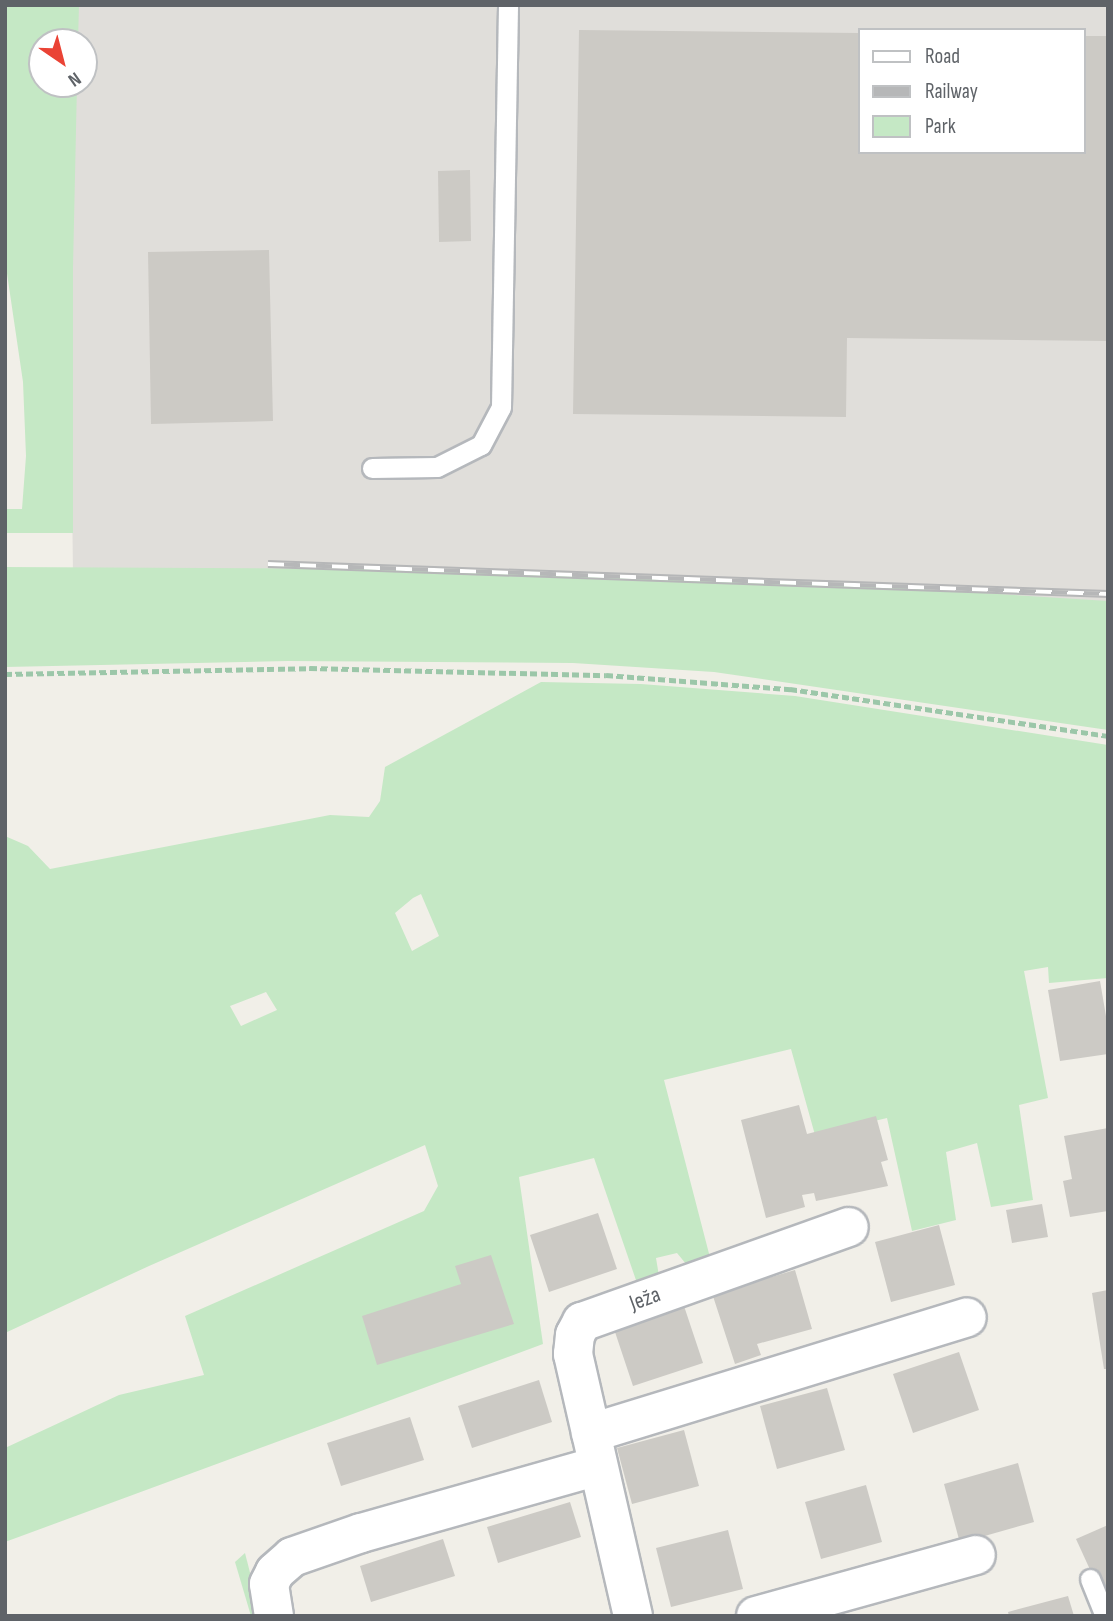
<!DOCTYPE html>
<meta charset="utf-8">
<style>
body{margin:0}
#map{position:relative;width:1113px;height:1621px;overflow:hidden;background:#f1efe8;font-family:"Sofia Sans Condensed",sans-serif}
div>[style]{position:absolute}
.industrial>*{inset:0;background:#e0deda}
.green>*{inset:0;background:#c5e8c5}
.building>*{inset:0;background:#cccac5}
.path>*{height:4.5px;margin-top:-2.25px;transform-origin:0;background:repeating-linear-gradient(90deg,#9cc7a9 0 7px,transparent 0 10.5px)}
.roads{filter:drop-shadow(2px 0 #b5b8bc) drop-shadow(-2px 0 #b5b8bc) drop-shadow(0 2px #b5b8bc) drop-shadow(0 -2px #b5b8bc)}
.lane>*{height:19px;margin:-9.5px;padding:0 9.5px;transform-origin:9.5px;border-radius:9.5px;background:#fff}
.street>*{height:38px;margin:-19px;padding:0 19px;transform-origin:19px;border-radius:19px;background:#fff}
.rail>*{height:8px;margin-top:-4px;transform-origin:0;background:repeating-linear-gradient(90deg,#fff 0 16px,#b6b7b8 0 32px);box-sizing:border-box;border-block:2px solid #b6b7b8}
span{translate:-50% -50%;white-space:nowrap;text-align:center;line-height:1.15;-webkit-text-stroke:6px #fff;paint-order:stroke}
.street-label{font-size:23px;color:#5f6368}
.frame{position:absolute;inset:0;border:7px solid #5f6368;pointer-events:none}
.legend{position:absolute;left:858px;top:28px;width:228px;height:126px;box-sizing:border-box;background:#fff;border:2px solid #bfc1c3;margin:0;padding:9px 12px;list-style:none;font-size:21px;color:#5f6368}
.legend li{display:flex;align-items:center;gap:14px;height:35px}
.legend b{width:35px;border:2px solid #bfc1c3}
.north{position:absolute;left:28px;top:28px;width:70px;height:70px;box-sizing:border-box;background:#fff;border:2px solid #bfc1c3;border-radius:50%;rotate:145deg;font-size:19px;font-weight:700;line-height:28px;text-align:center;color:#5f6368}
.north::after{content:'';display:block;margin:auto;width:24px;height:32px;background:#ea4335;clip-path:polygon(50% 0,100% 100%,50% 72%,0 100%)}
</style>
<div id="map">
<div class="industrial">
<div style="clip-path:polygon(evenodd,66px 5px,1108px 5px,1108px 608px,73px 575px,67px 84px,84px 84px,84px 42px,66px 42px,66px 5px,859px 30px,1083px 30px,1083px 152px,859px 152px,859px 30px)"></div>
</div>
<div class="green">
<div style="clip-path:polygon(5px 5px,79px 5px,78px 42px,42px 42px,42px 84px,77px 84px,73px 268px,73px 533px,5px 533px,5px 509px,22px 509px,26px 456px,23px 382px,5px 260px)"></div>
<div style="clip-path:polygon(5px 567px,394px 569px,607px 575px,823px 583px,1108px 601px,1108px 730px,714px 672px,573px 663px,288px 661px,5px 667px)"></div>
<div style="clip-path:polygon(evenodd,541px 682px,641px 684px,795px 696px,1108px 745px,1108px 978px,1049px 983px,1048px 967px,1024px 971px,1048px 1098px,1019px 1105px,1033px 1200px,991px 1207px,977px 1143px,946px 1152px,956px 1220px,912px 1231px,887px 1118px,815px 1135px,791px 1049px,664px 1080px,713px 1269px,696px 1276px,677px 1253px,656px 1258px,660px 1282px,638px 1286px,594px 1158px,519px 1177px,543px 1344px,5px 1542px,5px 1448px,119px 1395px,204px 1375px,185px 1316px,424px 1211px,438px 1186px,425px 1145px,149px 1266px,5px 1333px,5px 836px,28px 846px,50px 869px,330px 815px,369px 817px,380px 801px,385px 767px,541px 682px,421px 894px,439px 936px,412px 951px,395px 913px,413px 898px,421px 894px,541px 682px,266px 992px,277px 1010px,241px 1026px,230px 1006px,266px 992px)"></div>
<div style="clip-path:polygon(245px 1553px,261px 1616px,251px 1616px,235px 1562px)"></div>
</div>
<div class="building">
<div style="clip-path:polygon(579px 30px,859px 33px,859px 152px,1083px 152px,1083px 36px,1108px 36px,1108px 341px,847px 338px,846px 417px,573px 414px)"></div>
<div style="clip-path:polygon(470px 170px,471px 241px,439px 242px,438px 171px)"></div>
<div style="clip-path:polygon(269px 250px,273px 421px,151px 424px,148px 252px)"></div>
<div style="clip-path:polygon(1100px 981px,1108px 1028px,1108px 1054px,1060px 1061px,1048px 990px)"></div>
<div style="clip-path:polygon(799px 1105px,807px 1134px,876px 1116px,888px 1160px,881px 1162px,888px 1186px,816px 1201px,814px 1193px,802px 1195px,805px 1207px,766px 1218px,741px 1120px)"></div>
<div style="clip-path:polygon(1108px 1128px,1108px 1211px,1070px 1217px,1063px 1181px,1072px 1179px,1064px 1136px)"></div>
<div style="clip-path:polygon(1042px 1204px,1048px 1237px,1012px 1243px,1006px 1210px)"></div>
<div style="clip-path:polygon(598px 1213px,617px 1269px,549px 1292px,530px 1235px)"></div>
<div style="clip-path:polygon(939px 1225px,955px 1285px,891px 1302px,875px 1242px)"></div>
<div style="clip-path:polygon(491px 1255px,514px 1324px,377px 1365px,362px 1316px,461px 1284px,455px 1266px)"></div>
<div style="clip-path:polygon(795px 1270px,812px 1329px,757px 1344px,761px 1355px,735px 1364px,711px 1290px,738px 1287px)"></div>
<div style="clip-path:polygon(1108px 1290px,1108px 1369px,1104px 1369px,1092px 1293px)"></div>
<div style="clip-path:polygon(684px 1306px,703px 1363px,633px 1386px,614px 1329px)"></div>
<div style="clip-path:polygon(959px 1352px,979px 1410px,913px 1433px,893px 1374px)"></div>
<div style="clip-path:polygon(539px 1380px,552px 1422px,472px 1448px,458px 1406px)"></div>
<div style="clip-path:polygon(827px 1388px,845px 1450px,777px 1469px,760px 1406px)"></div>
<div style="clip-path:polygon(410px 1417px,424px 1460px,341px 1486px,327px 1443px)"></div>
<div style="clip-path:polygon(684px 1430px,699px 1486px,632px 1504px,617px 1448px)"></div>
<div style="clip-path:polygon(1018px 1463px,1034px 1522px,960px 1543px,944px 1484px)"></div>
<div style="clip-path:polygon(866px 1485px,882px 1542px,821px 1559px,805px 1502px)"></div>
<div style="clip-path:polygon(570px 1502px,581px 1537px,498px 1563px,487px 1527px)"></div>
<div style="clip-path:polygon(1108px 1525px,1108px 1596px,1103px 1598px,1076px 1539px)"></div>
<div style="clip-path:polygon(728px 1530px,743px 1589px,671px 1607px,656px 1548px)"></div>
<div style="clip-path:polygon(443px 1539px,455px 1576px,371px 1602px,360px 1566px)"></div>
<div style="clip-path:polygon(1068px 1596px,1074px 1616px,1009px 1616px,1008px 1612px)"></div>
</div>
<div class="path">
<div style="left:5px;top:674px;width:305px;rotate:-1.1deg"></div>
<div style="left:310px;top:668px;width:296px;rotate:1.4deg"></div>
<div style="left:606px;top:675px;width:185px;rotate:4.4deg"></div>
<div style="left:790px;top:689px;width:321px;rotate:8.4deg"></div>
</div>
<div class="roads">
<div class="lane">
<div style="left:372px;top:468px;width:65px;rotate:-0.9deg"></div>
<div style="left:437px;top:467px;width:49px;rotate:-26.6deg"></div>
<div style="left:481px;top:445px;width:43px;rotate:-62.2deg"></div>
<div style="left:501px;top:407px;width:402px;rotate:-89deg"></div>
<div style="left:1090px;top:1579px;width:40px;rotate:68deg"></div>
</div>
<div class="street">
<div style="left:591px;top:1433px;width:393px;rotate:-17.1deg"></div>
<div style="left:274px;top:1616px;width:32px;rotate:-99deg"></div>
<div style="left:269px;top:1584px;width:13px;rotate:-63deg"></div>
<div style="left:275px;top:1572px;width:23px;rotate:-41deg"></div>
<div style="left:292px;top:1557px;width:73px;rotate:-19.2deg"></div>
<div style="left:361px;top:1533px;width:245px;rotate:-15.8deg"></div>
<div style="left:633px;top:1616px;width:269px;rotate:-102.9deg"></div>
<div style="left:573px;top:1354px;width:19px;rotate:-84deg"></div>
<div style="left:575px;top:1335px;width:15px;rotate:-62deg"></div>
<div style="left:582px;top:1322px;width:283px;rotate:-19.6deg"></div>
<div style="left:756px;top:1616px;width:228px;rotate:-15.5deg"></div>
</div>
</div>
<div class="rail">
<div style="left:268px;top:564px;width:841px;rotate:2.05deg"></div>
</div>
<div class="street-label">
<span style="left:645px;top:1299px;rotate:-20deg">Ježa</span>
</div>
<div class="frame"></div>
<ul class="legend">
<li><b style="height:9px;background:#fff"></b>Road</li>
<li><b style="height:9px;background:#b6b7b8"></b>Railway</li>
<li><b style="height:19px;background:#c5e8c5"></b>Park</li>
</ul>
<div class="north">N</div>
</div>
